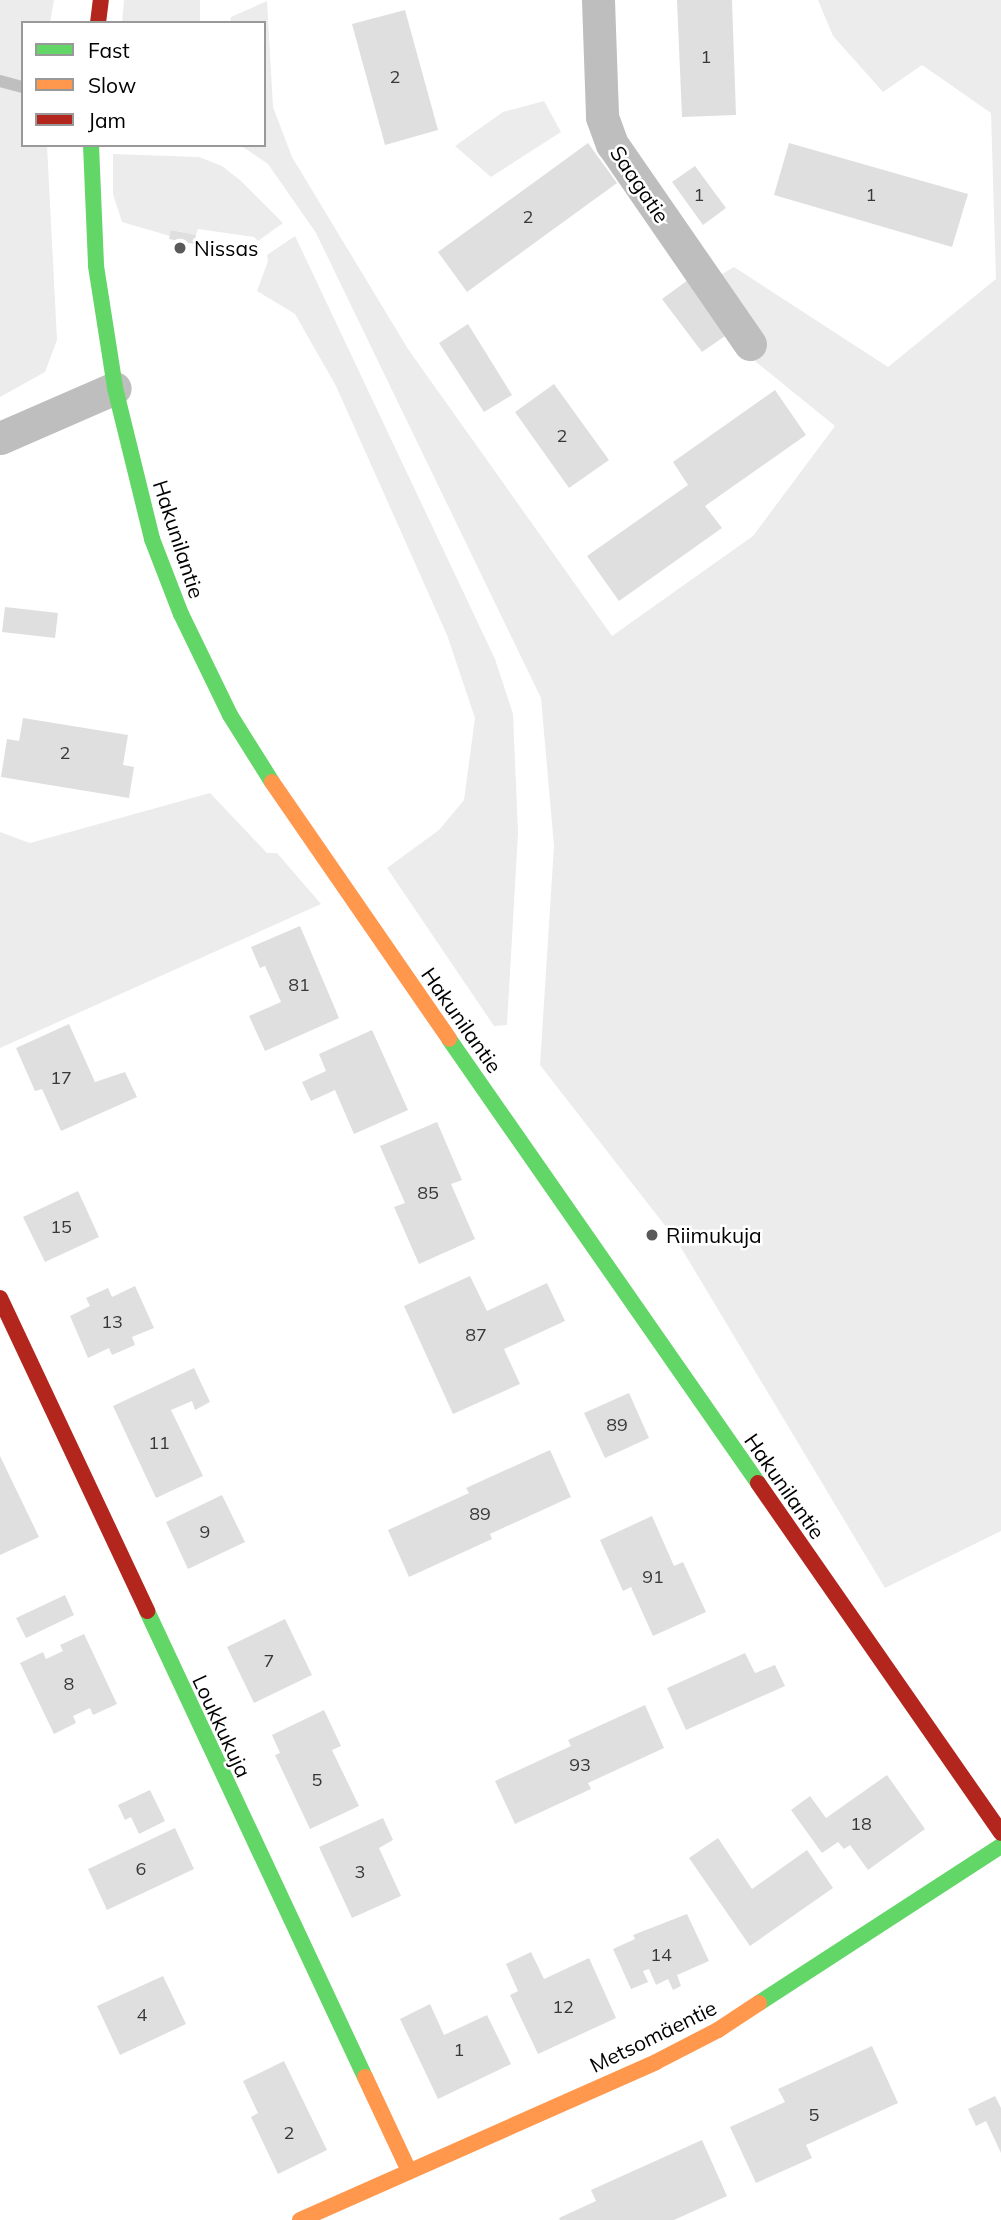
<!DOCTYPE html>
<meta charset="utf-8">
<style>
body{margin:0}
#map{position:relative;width:1001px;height:2220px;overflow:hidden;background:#fff;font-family:Mulish,sans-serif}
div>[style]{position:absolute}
.green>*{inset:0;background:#ececec}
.stream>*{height:12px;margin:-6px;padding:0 6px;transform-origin:6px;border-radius:6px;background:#bfbfbf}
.building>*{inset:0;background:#dfdfdf}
.street>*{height:33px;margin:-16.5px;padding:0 16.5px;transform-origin:16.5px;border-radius:16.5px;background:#bebebe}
.fast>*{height:16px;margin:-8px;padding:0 8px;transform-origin:8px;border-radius:8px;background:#63d668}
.slow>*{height:16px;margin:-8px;padding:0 8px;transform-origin:8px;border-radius:8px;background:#ff974d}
.jam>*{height:16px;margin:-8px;padding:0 8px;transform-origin:8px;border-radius:8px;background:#b3261e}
.dots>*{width:19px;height:19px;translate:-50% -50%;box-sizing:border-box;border:4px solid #fff;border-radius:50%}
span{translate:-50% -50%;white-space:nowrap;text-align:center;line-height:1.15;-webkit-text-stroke:5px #fff;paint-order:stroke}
.number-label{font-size:18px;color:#383838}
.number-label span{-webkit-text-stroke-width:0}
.street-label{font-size:21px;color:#000}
.poi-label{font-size:21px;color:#000}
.left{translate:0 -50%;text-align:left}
.legend{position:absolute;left:21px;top:21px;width:245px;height:126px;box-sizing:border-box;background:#fff;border:2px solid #999;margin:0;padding:9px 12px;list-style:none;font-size:21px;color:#000}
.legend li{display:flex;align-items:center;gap:14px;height:35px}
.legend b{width:35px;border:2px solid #999}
</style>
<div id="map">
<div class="green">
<div style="clip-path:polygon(0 0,54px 0,50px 23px,23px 23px,23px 145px,47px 145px,57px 340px,45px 372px,0 397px)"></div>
<div style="clip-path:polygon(124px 0,200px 0,200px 23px,122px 23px)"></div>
<div style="clip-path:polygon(818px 0,1001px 0,1001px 1531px,885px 1588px,677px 1241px,540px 1065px,554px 846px,541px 698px,316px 233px,268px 164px,240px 145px,264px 145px,264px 23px,230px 23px,231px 17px,267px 1px,273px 107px,292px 157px,408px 349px,612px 636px,753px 536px,835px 426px,745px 353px,700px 287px,734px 267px,888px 367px,996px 279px,991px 113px,922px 65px,883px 92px,833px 36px)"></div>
<div style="clip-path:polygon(544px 101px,561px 132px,491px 177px,455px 146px,503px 112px)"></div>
<div style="clip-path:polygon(113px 154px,199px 157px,222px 166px,241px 181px,283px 223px,258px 241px,254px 237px,198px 229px,196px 235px,172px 230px,170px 236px,122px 222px,113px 194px)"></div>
<div style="clip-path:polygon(295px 236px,495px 659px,513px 714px,518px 833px,507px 1025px,494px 1026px,387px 868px,439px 830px,464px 800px,475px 718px,447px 635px,336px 386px,295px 314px,257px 291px,268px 261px,267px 255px)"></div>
<div style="clip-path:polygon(210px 793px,267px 853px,277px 853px,321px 904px,0 1048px,0 832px,30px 843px)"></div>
</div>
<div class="stream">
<div style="left:0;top:81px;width:24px;rotate:15deg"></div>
</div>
<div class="building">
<div style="clip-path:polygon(677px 0,732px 0,736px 115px,682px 117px)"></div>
<div style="clip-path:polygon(405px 10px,438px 130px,385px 145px,352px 24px)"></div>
<div style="clip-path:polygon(588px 143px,617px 183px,467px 292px,438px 252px)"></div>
<div style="clip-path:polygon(789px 143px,968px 194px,952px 247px,774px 195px)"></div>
<div style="clip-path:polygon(695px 166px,726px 208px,703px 225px,672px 182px)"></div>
<div style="clip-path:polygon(171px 230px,196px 235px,194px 244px,169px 239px)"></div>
<div style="clip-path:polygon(688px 280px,728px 334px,702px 352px,662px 299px)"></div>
<div style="clip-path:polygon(468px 324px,512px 395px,484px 412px,439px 343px)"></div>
<div style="clip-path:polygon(554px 384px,609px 460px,569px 488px,515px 412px)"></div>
<div style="clip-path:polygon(775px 390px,806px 435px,705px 506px,722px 528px,619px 601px,587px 556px,688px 485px,673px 462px)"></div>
<div style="clip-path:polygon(5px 607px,58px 613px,55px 638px,2px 632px)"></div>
<div style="clip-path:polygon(23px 718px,128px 735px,123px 765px,134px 767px,129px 798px,1px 777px,7px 739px,19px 741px)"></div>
<div style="clip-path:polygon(300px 926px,339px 1018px,265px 1051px,249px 1016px,281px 1002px,265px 966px,260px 968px,251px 947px)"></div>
<div style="clip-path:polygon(69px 1024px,95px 1082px,125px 1072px,137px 1097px,61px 1131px,42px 1089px,35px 1091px,16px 1048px)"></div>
<div style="clip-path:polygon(372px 1030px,408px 1110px,354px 1134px,335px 1090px,311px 1101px,302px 1082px,326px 1071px,319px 1054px)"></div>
<div style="clip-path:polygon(437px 1122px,462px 1180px,451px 1184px,475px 1239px,419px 1264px,394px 1207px,405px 1203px,380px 1146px)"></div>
<div style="clip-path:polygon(78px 1191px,99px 1237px,45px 1262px,23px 1217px)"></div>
<div style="clip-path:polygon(470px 1276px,487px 1311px,547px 1283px,565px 1321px,504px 1349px,520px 1384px,453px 1414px,404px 1306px)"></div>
<div style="clip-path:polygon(135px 1286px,154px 1328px,132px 1337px,135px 1345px,112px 1355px,109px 1348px,88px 1358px,70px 1316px,90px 1306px,86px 1298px,108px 1288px,112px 1297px)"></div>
<div style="clip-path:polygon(194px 1368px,210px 1402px,195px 1410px,192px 1401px,171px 1410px,203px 1476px,156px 1498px,113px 1406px)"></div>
<div style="clip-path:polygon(629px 1393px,649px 1438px,605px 1458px,584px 1413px)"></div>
<div style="clip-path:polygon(550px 1450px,571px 1497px,490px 1534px,492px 1539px,409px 1577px,388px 1530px,469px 1493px,466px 1488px)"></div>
<div style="clip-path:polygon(0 1456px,39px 1537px,0 1555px)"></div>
<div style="clip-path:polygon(222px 1495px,245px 1542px,188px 1569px,166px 1522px)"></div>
<div style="clip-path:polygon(652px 1516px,674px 1566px,683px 1562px,706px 1612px,653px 1636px,631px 1587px,623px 1591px,600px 1540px)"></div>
<div style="clip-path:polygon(65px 1595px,74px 1615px,26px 1638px,16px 1618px)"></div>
<div style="clip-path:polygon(285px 1619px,312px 1675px,254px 1703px,227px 1647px)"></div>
<div style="clip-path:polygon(84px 1634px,117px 1704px,93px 1715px,90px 1708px,73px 1716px,76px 1723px,54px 1734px,20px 1663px,43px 1652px,46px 1659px,63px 1651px,60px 1645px)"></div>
<div style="clip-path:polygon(745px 1653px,755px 1673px,775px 1665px,785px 1686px,686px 1730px,667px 1688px)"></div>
<div style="clip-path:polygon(645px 1705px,664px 1748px,588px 1783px,591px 1789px,515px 1824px,495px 1781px,571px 1746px,568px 1740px)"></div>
<div style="clip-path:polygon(324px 1710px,341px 1746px,332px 1750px,359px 1806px,310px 1829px,275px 1755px,280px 1753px,272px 1735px)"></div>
<div style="clip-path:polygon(887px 1775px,925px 1829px,868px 1870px,850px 1845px,844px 1849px,838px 1842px,822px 1853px,791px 1810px,810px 1796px,826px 1818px)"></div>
<div style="clip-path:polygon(150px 1790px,165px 1821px,139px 1834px,131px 1817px,125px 1820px,118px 1805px)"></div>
<div style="clip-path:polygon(383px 1818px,393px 1840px,379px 1848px,401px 1896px,352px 1918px,319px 1847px)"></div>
<div style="clip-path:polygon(175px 1828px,194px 1869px,107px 1910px,88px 1869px)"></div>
<div style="clip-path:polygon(718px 1838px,752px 1889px,807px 1850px,833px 1888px,750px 1946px,689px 1858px)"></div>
<div style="clip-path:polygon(687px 1914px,709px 1961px,677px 1975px,681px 1986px,673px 1990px,668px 1979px,656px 1985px,649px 1969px,643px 1971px,648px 1982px,631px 1989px,613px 1949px,635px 1939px,633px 1935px)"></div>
<div style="clip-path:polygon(531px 1952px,544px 1979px,589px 1958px,616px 2018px,538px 2054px,510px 1995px,518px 1991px,506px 1964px)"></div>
<div style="clip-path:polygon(163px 1976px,186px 2024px,120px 2055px,97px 2006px)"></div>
<div style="clip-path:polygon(430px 2004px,444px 2035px,487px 2015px,511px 2064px,438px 2099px,400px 2019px)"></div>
<div style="clip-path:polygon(872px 2046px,898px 2103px,806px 2145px,812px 2158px,756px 2183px,730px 2127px,785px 2102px,778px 2089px)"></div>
<div style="clip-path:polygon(284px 2061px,327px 2150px,278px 2174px,251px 2117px,258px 2113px,243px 2081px)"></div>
<div style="clip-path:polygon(995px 2096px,1001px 2108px,1001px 2153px,986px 2121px,976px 2126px,968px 2109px)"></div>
<div style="clip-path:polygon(702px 2140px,727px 2196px,674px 2220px,560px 2220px,559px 2218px,596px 2201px,591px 2190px)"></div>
</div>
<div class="street">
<div style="left:598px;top:0;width:117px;rotate:88deg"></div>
<div style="left:602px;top:117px;width:29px;rotate:70deg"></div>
<div style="left:612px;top:144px;width:243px;rotate:55.4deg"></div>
<div style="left:0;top:438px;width:125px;rotate:-23.5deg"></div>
</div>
<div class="fast">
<div style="left:91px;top:145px;width:121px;rotate:87.6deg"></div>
<div style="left:96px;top:266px;width:123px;rotate:81.1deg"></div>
<div style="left:115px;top:388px;width:155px;rotate:76.2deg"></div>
<div style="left:152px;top:539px;width:80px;rotate:68.9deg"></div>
<div style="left:181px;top:614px;width:112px;rotate:64.1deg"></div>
<div style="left:230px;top:715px;width:79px;rotate:57.9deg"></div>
<div style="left:449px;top:1039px;width:541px;rotate:55.16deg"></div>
<div style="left:147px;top:1611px;width:514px;rotate:64.93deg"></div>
<div style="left:759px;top:2003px;width:288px;rotate:-33deg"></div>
</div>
<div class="slow">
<div style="left:272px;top:782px;width:312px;rotate:55.4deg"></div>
<div style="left:365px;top:2077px;width:104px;rotate:64.9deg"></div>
<div style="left:300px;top:2220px;width:389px;rotate:-23.9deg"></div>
<div style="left:656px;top:2062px;width:70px;rotate:-27.3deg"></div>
<div style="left:718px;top:2030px;width:49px;rotate:-33.4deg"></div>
</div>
<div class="jam">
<div style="left:98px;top:23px;width:23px;rotate:-83deg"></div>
<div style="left:0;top:1298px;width:346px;rotate:64.8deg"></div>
<div style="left:758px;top:1483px;width:426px;rotate:55.2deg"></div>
</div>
<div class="dots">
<div style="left:180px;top:248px;background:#595959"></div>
<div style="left:652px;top:1235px;background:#595959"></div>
</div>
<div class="number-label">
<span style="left:706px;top:57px">1</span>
<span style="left:395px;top:77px">2</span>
<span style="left:699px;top:195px">1</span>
<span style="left:871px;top:195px">1</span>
<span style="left:528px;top:217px">2</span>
<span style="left:562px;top:436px">2</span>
<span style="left:65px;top:753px">2</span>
<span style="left:299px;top:985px">81</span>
<span style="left:61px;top:1078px">17</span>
<span style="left:428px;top:1193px">85</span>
<span style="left:61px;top:1227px">15</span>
<span style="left:112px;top:1322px">13</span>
<span style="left:476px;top:1335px">87</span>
<span style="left:617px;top:1425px">89</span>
<span style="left:159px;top:1443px">11</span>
<span style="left:480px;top:1514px">89</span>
<span style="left:205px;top:1532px">9</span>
<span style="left:653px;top:1577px">91</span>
<span style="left:269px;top:1661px">7</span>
<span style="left:69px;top:1684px">8</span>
<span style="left:580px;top:1765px">93</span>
<span style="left:317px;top:1780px">5</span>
<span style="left:861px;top:1824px">18</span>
<span style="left:141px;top:1869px">6</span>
<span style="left:360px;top:1872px">3</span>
<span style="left:661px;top:1955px">14</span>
<span style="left:563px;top:2007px">12</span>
<span style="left:142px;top:2015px">4</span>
<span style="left:459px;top:2050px">1</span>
<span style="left:814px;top:2115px">5</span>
<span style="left:289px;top:2133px">2</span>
</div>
<div class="street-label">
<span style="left:640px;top:184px;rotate:56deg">Saagatie</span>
<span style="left:179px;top:539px;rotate:72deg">Hakunilantie</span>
<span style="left:462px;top:1020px;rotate:55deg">Hakunilantie</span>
<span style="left:785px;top:1486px;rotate:55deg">Hakunilantie</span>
<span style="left:222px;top:1726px;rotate:65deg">Loukkukuja</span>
<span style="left:653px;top:2036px;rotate:-26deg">Metsomäentie</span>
</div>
<div class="poi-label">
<span class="left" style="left:194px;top:248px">Nissas</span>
<span class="left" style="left:666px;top:1235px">Riimukuja</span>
</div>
<ul class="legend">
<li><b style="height:9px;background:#63d668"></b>Fast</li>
<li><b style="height:9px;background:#ff974d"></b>Slow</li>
<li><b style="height:9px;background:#b3261e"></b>Jam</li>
</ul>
</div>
